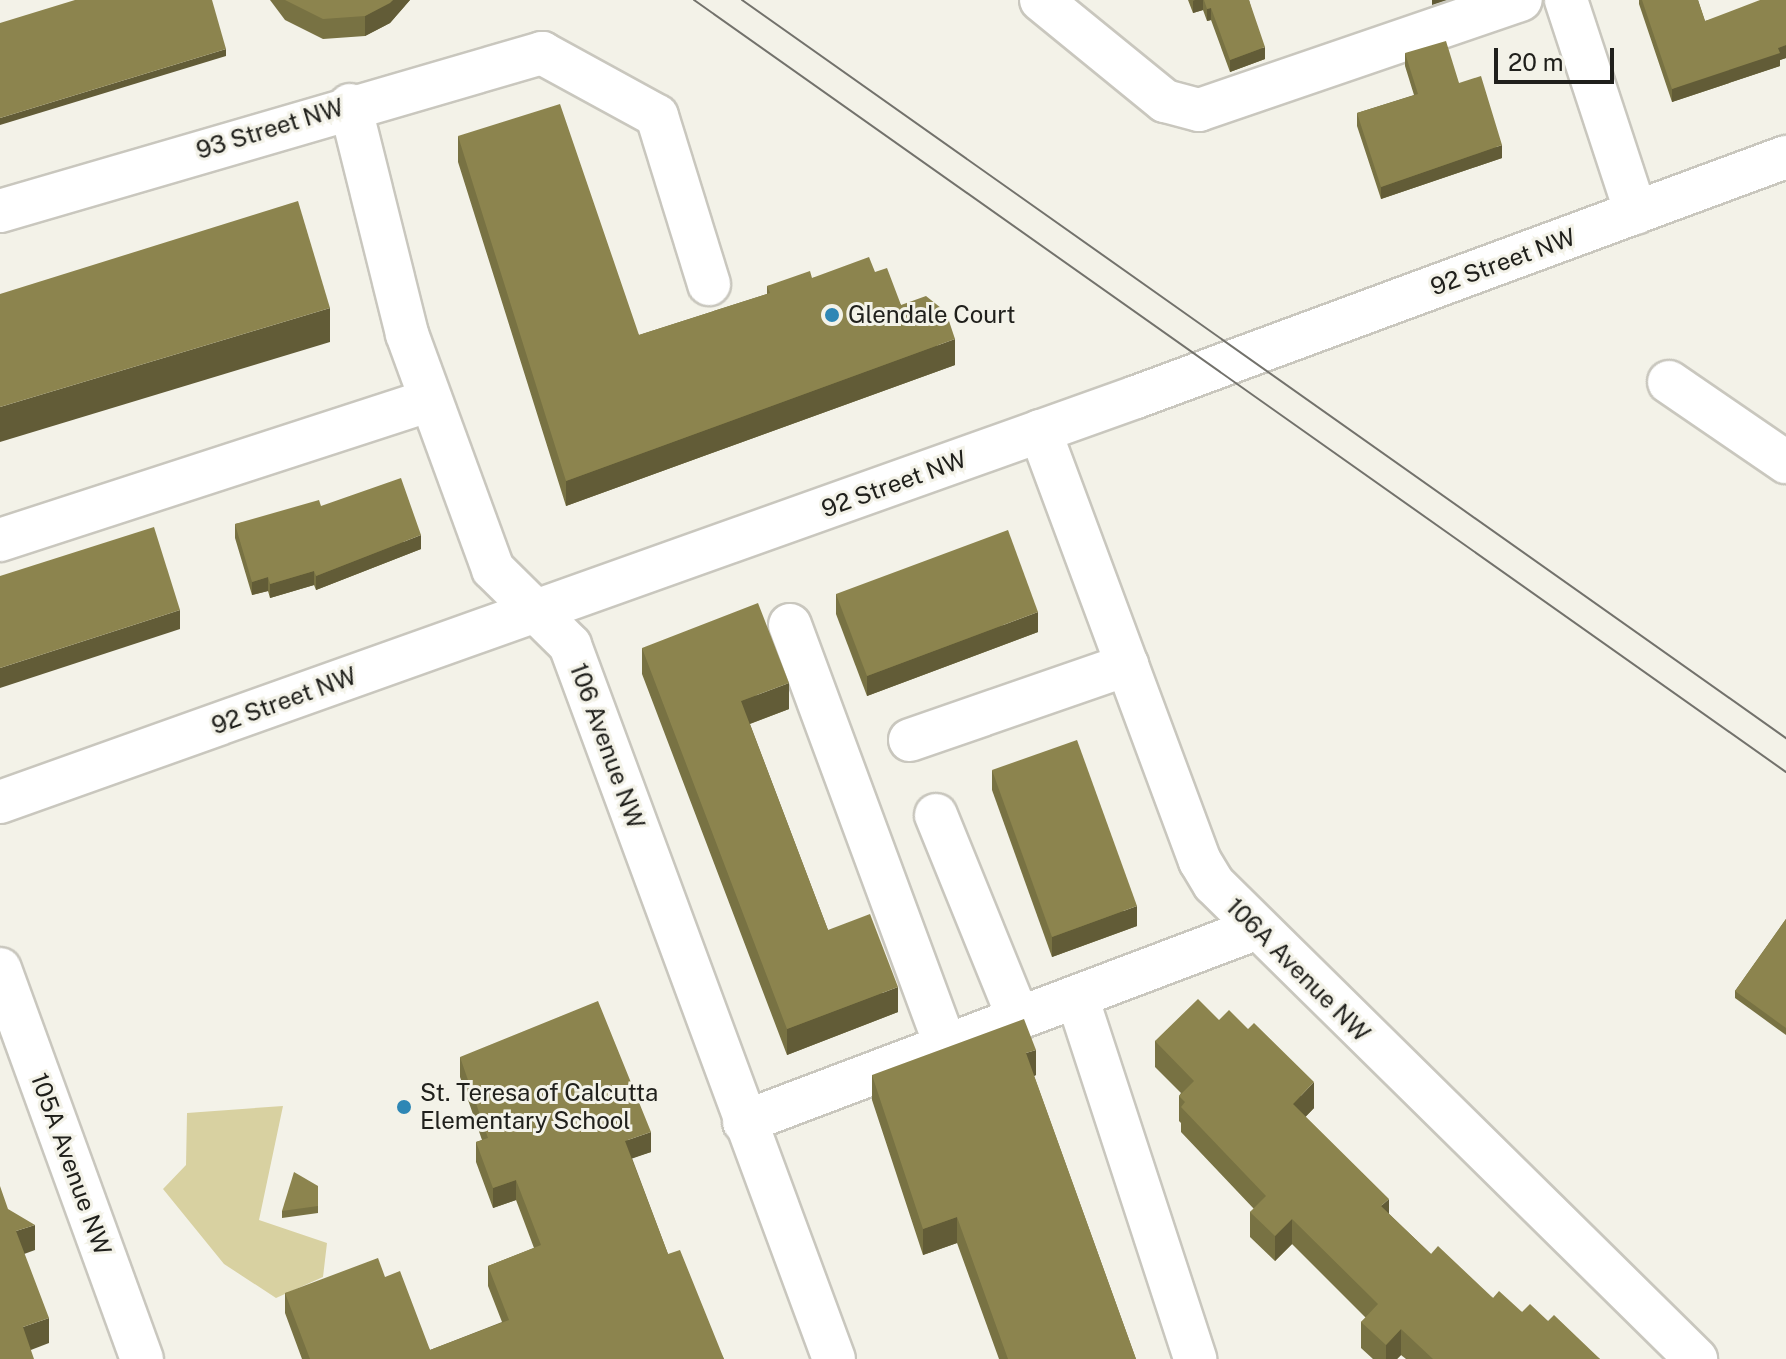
<!DOCTYPE html>
<style>
body{margin:0}
#map{position:relative;width:1786px;height:1359px;overflow:hidden;background:#f3f2e8;font-family:"Public Sans",sans-serif}
div>[style]{position:absolute}
.green>*{inset:0;background:#d8d1a1}
.roads{filter:drop-shadow(2px 0 #c9c7be) drop-shadow(-2px 0 #c9c7be) drop-shadow(0 2px #c9c7be) drop-shadow(0 -2px #c9c7be)}
.minor>*{height:42px;margin:-21px;padding:0 21px;transform-origin:21px;border-radius:21px;background:#fff}
.tram>*{height:2px;margin:-1px;padding:0 1px;transform-origin:1px;border-radius:1px;background:#73726c}
.wall>*{inset:0;background:#787243}
.shaded-wall>*{inset:0;background:#625c37}
.building>*{inset:0;background:#8c844e}
.dots>*{width:22px;height:22px;translate:-50% -50%;box-sizing:border-box;border:4px solid #f3f2e8;border-radius:50%}
span{translate:-50% -50%;white-space:nowrap;text-align:center;line-height:1.15;-webkit-text-stroke:6px #f3f2e8;paint-order:stroke}
.street-label{font-size:24px;color:#20201c}
.poi-label{font-size:24px;color:#20201c}
.left{translate:0 -50%;text-align:left}
.scale{position:absolute;left:1494px;top:48px;width:120px;height:36px;box-sizing:border-box;border:4px solid #20201c;border-top:0;padding-left:10px;font-size:24px;line-height:28px;white-space:nowrap;color:#20201c;-webkit-text-stroke:6px #f3f2e8;paint-order:stroke}
</style>
<div id="map">
<div class="green">
<div style="clip-path:polygon(283px 1106px,259px 1220px,327px 1243px,323px 1277px,276px 1298px,224px 1264px,163px 1189px,186px 1165px,187px 1113px)"></div>
</div>
<div class="roads">
<div class="minor">
<div style="left:1041px;top:0;width:160px;rotate:39.2deg"></div>
<div style="left:1165px;top:101px;width:35px;rotate:15deg"></div>
<div style="left:1199px;top:110px;width:340px;rotate:-18.9deg"></div>
<div style="left:1566px;top:0;width:224px;rotate:71.8deg"></div>
<div style="left:350px;top:105px;width:236px;rotate:76deg"></div>
<div style="left:407px;top:334px;width:250px;rotate:69.9deg"></div>
<div style="left:493px;top:569px;width:108px;rotate:44.6deg"></div>
<div style="left:570px;top:645px;width:761px;rotate:69.71deg"></div>
<div style="left:0;top:211px;width:565px;rotate:-16.25deg"></div>
<div style="left:542px;top:53px;width:131px;rotate:28.7deg"></div>
<div style="left:657px;top:116px;width:176px;rotate:72.8deg"></div>
<div style="left:1669px;top:382px;width:142px;rotate:34.4deg"></div>
<div style="left:1040px;top:431px;width:459px;rotate:69.6deg"></div>
<div style="left:1200px;top:861px;width:27px;rotate:59deg"></div>
<div style="left:1214px;top:884px;width:677px;rotate:44.58deg"></div>
<div style="left:0;top:540px;width:452px;rotate:-18deg"></div>
<div style="left:790px;top:625px;width:449px;rotate:69.7deg"></div>
<div style="left:910px;top:740px;width:230px;rotate:-19.1deg"></div>
<div style="left:0;top:802px;width:1206px;rotate:-19.62deg"></div>
<div style="left:1136px;top:397px;width:693px;rotate:-20.27deg"></div>
<div style="left:936px;top:815px;width:220px;rotate:67.9deg"></div>
<div style="left:0;top:969px;width:415px;rotate:70deg"></div>
<div style="left:1077px;top:997px;width:381px;rotate:71.9deg"></div>
<div style="left:744px;top:1122px;width:546px;rotate:-20.69deg"></div>
</div>
</div>
<div class="tram">
<div style="left:694px;top:0;width:1337px;rotate:35.26deg"></div>
<div style="left:742px;top:0;width:1279px;rotate:35.26deg"></div>
</div>
<div class="wall">
<div style="clip-path:polygon(270px 0,410px 0,390px 23px,365px 36px,323px 39px,285px 20px)"></div>
<div style="clip-path:polygon(1188px 0,1249px 0,1265px 59px,1230px 72px,1211px 20px,1207px 21px,1203px 10px,1193px 13px)"></div>
<div style="clip-path:polygon(1639px 0,1698px 0,1705px 21px,1786px 0,1786px 58px,1780px 60px,1780px 66px,1672px 102px,1639px 4px)"></div>
<div style="clip-path:polygon(1405px 53px,1459px 83px,1502px 158px,1381px 199px,1357px 126px,1357px 113px,1414px 95px,1405px 66px)"></div>
<div style="clip-path:polygon(458px 136px,639px 335px,767px 294px,767px 286px,812px 278px,875px 272px,901px 305px,955px 365px,566px 506px,458px 162px)"></div>
<div style="clip-path:polygon(321px 506px,421px 549px,316px 590px,314px 585px,270px 598px,268px 591px,252px 595px,235px 538px,235px 524px)"></div>
<div style="clip-path:polygon(836px 594px,1038px 632px,867px 696px,836px 614px)"></div>
<div style="clip-path:polygon(642px 648px,789px 709px,750px 724px,828px 930px,898px 1012px,787px 1055px,642px 674px)"></div>
<div style="clip-path:polygon(992px 770px,1137px 926px,1052px 957px,992px 790px)"></div>
<div style="clip-path:polygon(1786px 919px,1786px 1035px,1735px 998px,1735px 991px)"></div>
<div style="clip-path:polygon(1219px 1020px,1314px 1108px,1305px 1117px,1389px 1214px,1431px 1254px,1493px 1298px,1522px 1312px,1548px 1321px,1600px 1359px,1406px 1359px,1401px 1355px,1397px 1359px,1373px 1359px,1361px 1348px,1361px 1322px,1366px 1318px,1292px 1244px,1275px 1261px,1250px 1237px,1250px 1212px,1254px 1209px,1181px 1132px,1181px 1123px,1179px 1121px,1179px 1096px,1181px 1093px,1155px 1067px,1155px 1041px)"></div>
<div style="clip-path:polygon(460px 1057px,651px 1152px,632px 1158px,668px 1254px,724px 1359px,302px 1359px,285px 1313px,285px 1293px,385px 1277px,430px 1350px,502px 1322px,488px 1286px,488px 1266px,534px 1248px,516px 1200px,493px 1208px,476px 1162px,476px 1142px,482px 1140px,460px 1077px)"></div>
<div style="clip-path:polygon(872px 1075px,1036px 1075px,1034px 1076px,1136px 1359px,999px 1359px,957px 1243px,923px 1255px,872px 1100px)"></div>
<div style="clip-path:polygon(318px 1186px,318px 1213px,282px 1218px,282px 1211px)"></div>
</div>
<div class="shaded-wall">
<div style="clip-path:polygon(393px 0,410px 0,390px 23px,365px 36px,365px 16px)"></div>
<div style="clip-path:polygon(1195px 0,1203px 0,1203px 10px,1193px 13px,1193px 1px)"></div>
<div style="clip-path:polygon(1432px 0,1447px 0,1432px 5px)"></div>
<div style="clip-path:polygon(1211px 8px,1211px 20px,1207px 21px,1207px 9px)"></div>
<div style="clip-path:polygon(1786px 45px,1786px 58px,1780px 60px,1780px 66px,1672px 102px,1672px 89px)"></div>
<div style="clip-path:polygon(1265px 47px,1265px 59px,1230px 72px,1230px 60px)"></div>
<div style="clip-path:polygon(226px 49px,226px 56px,0 125px,0 118px)"></div>
<div style="clip-path:polygon(1502px 145px,1502px 158px,1381px 199px,1381px 187px)"></div>
<div style="clip-path:polygon(330px 308px,330px 342px,0 442px,0 407px)"></div>
<div style="clip-path:polygon(955px 339px,955px 365px,566px 506px,566px 481px)"></div>
<div style="clip-path:polygon(421px 535px,421px 549px,316px 590px,316px 576px)"></div>
<div style="clip-path:polygon(314px 571px,314px 585px,270px 598px,270px 584px)"></div>
<div style="clip-path:polygon(268px 577px,268px 591px,252px 595px,252px 582px)"></div>
<div style="clip-path:polygon(180px 610px,180px 629px,0 688px,0 668px)"></div>
<div style="clip-path:polygon(1038px 612px,1038px 632px,867px 696px,867px 676px)"></div>
<div style="clip-path:polygon(789px 683px,789px 709px,741px 727px,741px 701px)"></div>
<div style="clip-path:polygon(1137px 906px,1137px 926px,1052px 957px,1052px 937px)"></div>
<div style="clip-path:polygon(898px 987px,898px 1012px,787px 1055px,787px 1029px)"></div>
<div style="clip-path:polygon(1036px 1050px,1036px 1075px,1026px 1079px,1026px 1053px)"></div>
<div style="clip-path:polygon(1314px 1082px,1314px 1108px,1293px 1130px,1293px 1104px)"></div>
<div style="clip-path:polygon(651px 1132px,651px 1152px,625px 1161px,625px 1141px)"></div>
<div style="clip-path:polygon(516px 1180px,516px 1200px,493px 1208px,493px 1188px)"></div>
<div style="clip-path:polygon(1389px 1199px,1389px 1224px,1381px 1206px)"></div>
<div style="clip-path:polygon(957px 1217px,957px 1243px,923px 1255px,923px 1229px)"></div>
<div style="clip-path:polygon(1292px 1219px,1292px 1244px,1275px 1261px,1275px 1236px)"></div>
<div style="clip-path:polygon(35px 1225px,35px 1250px,16px 1257px,16px 1231px)"></div>
<div style="clip-path:polygon(49px 1318px,49px 1343px,23px 1353px,23px 1327px)"></div>
<div style="clip-path:polygon(1401px 1329px,1401px 1355px,1397px 1359px,1386px 1359px,1386px 1345px)"></div>
</div>
<div class="building">
<div style="clip-path:polygon(75px 0,212px 0,226px 49px,0 118px,0 23px)"></div>
<div style="clip-path:polygon(285px 0,393px 0,390px 3px,365px 16px,323px 19px)"></div>
<div style="clip-path:polygon(1204px 0,1249px 0,1265px 47px,1230px 60px,1211px 8px,1207px 9px)"></div>
<div style="clip-path:polygon(1642px 0,1698px 0,1705px 21px,1760px 0,1786px 0,1786px 45px,1778px 48px,1780px 53px,1672px 89px)"></div>
<div style="clip-path:polygon(1446px 41px,1459px 83px,1481px 76px,1502px 145px,1381px 187px,1357px 113px,1418px 94px,1405px 53px)"></div>
<div style="clip-path:polygon(560px 104px,639px 335px,770px 293px,767px 286px,810px 271px,812px 278px,869px 257px,875px 272px,887px 268px,901px 305px,926px 296px,946px 312px,955px 339px,566px 481px,458px 136px)"></div>
<div style="clip-path:polygon(298px 201px,330px 308px,0 407px,0 294px)"></div>
<div style="clip-path:polygon(401px 478px,421px 535px,316px 576px,314px 571px,270px 584px,268px 577px,252px 582px,235px 524px,319px 500px,321px 506px)"></div>
<div style="clip-path:polygon(154px 527px,180px 610px,0 668px,0 576px)"></div>
<div style="clip-path:polygon(1008px 530px,1038px 612px,867px 676px,836px 594px)"></div>
<div style="clip-path:polygon(758px 603px,789px 683px,741px 701px,828px 930px,870px 914px,898px 987px,787px 1029px,642px 648px)"></div>
<div style="clip-path:polygon(1077px 740px,1137px 906px,1052px 937px,992px 770px)"></div>
<div style="clip-path:polygon(1786px 919px,1786px 1028px,1735px 991px)"></div>
<div style="clip-path:polygon(1198px 999px,1219px 1020px,1229px 1010px,1248px 1029px,1254px 1023px,1314px 1082px,1293px 1104px,1389px 1199px,1381px 1206px,1431px 1254px,1438px 1246px,1493px 1298px,1499px 1291px,1522px 1312px,1530px 1304px,1548px 1321px,1554px 1315px,1600px 1359px,1433px 1359px,1401px 1329px,1386px 1345px,1361px 1322px,1378px 1304px,1292px 1219px,1275px 1236px,1250px 1212px,1266px 1196px,1181px 1107px,1185px 1102px,1179px 1096px,1194px 1081px,1155px 1041px)"></div>
<div style="clip-path:polygon(598px 1001px,651px 1132px,625px 1141px,668px 1254px,680px 1250px,724px 1359px,310px 1359px,285px 1293px,378px 1258px,385px 1277px,400px 1271px,430px 1350px,509px 1320px,488px 1266px,541px 1245px,516px 1180px,493px 1188px,476px 1142px,488px 1138px,460px 1057px)"></div>
<div style="clip-path:polygon(1024px 1019px,1036px 1050px,1026px 1053px,1136px 1359px,1008px 1359px,957px 1217px,923px 1229px,872px 1075px)"></div>
<div style="clip-path:polygon(294px 1172px,318px 1186px,318px 1206px,282px 1211px)"></div>
<div style="clip-path:polygon(0 1186px,8px 1209px,35px 1225px,16px 1231px,49px 1318px,23px 1327px,34px 1359px,0 1359px)"></div>
</div>
<div class="dots">
<div style="left:832px;top:315px;background:#2e87b5"></div>
<div style="left:404px;top:1107px;background:#2e87b5"></div>
</div>
<div class="street-label">
<span style="left:270px;top:129px;rotate:-17deg">93 Street NW</span>
<span style="left:1503px;top:262px;rotate:-20deg">92 Street NW</span>
<span style="left:894px;top:484px;rotate:-20deg">92 Street NW</span>
<span style="left:284px;top:701px;rotate:-20deg">92 Street NW</span>
<span style="left:607px;top:746px;rotate:70deg">106 Avenue NW</span>
<span style="left:1298px;top:970px;rotate:45deg">106A Avenue NW</span>
<span style="left:71px;top:1164px;rotate:70deg">105A Avenue NW</span>
</div>
<div class="poi-label">
<span class="left" style="left:848px;top:315px">Glendale Court</span>
<span class="left" style="left:420px;top:1107px">St. Teresa of Calcutta<br>Elementary School</span>
</div>
<div class="scale">20 m</div>
</div>
